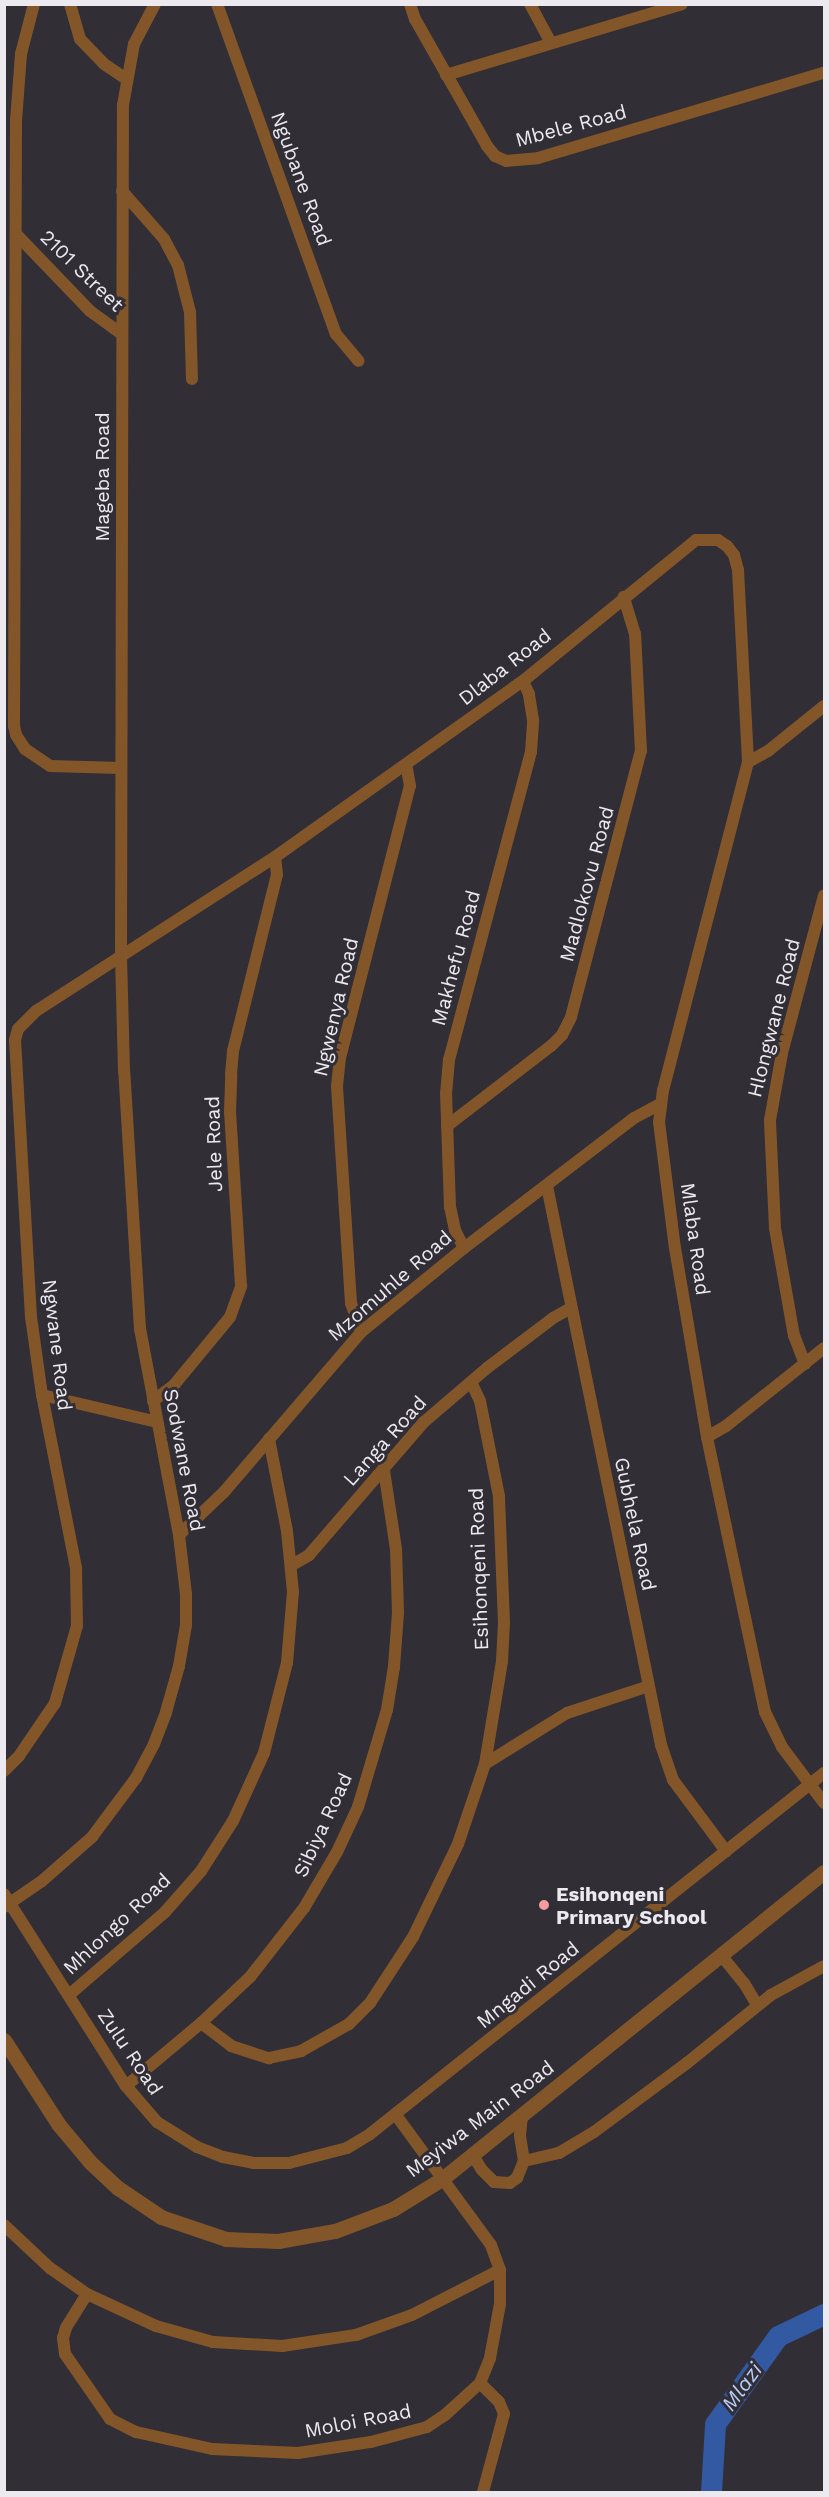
<!DOCTYPE html>
<style>
body{margin:0}
#map{position:relative;width:829px;height:2497px;overflow:hidden;background:#322e36;font-family:"Work Sans",sans-serif}
div>[style]{position:absolute}
.river>*{height:21px;margin:-10.5px;padding:0 10.5px;transform-origin:10.5px;border-radius:10.5px;background:#3359a3}
.minor>*{height:12px;margin:-6px;padding:0 6px;transform-origin:6px;border-radius:6px;background:#83562a}
.tertiary>*{height:15px;margin:-7.5px;padding:0 7.5px;transform-origin:7.5px;border-radius:7.5px;background:#83562a}
.dots>*{width:16px;height:16px;translate:-50% -50%;box-sizing:border-box;border:3px solid #322e36;border-radius:50%}
span{translate:-50% -50%;white-space:nowrap;text-align:center;line-height:1.15;-webkit-text-stroke:6px #322e36;paint-order:stroke}
.street-label{font-size:20px;color:#ece9ef}
.poi-label{font-size:20px;color:#ece9ef;font-weight:700}
.left{translate:0 -50%;text-align:left}
.water-label{font-size:21px;color:#b8cff9;font-style:italic}
.frame{position:absolute;inset:0;border:6px solid #ece9ef;pointer-events:none}
</style>
<div id="map">
<div class="river">
<div style="left:711px;top:2492px;width:68px;rotate:-86.6deg"></div>
<div style="left:715px;top:2424px;width:108px;rotate:-54.4deg"></div>
<div style="left:778px;top:2336px;width:51px;rotate:-25.6deg"></div>
</div>
<div class="minor">
<div style="left:34px;top:4px;width:52px;rotate:104.6deg"></div>
<div style="left:21px;top:54px;width:66px;rotate:94.3deg"></div>
<div style="left:16px;top:120px;width:606px;rotate:90.19deg"></div>
<div style="left:14px;top:726px;width:9px;rotate:77deg"></div>
<div style="left:16px;top:735px;width:17px;rotate:57deg"></div>
<div style="left:25px;top:749px;width:30px;rotate:34deg"></div>
<div style="left:50px;top:766px;width:71px;rotate:1.6deg"></div>
<div style="left:70px;top:4px;width:36px;rotate:74deg"></div>
<div style="left:80px;top:39px;width:35px;rotate:46deg"></div>
<div style="left:104px;top:64px;width:27px;rotate:34deg"></div>
<div style="left:217px;top:4px;width:351px;rotate:70.2deg"></div>
<div style="left:336px;top:334px;width:35px;rotate:50deg"></div>
<div style="left:410px;top:4px;width:16px;rotate:72deg"></div>
<div style="left:415px;top:19px;width:146px;rotate:60.4deg"></div>
<div style="left:487px;top:146px;width:13px;rotate:51deg"></div>
<div style="left:495px;top:156px;width:12px;rotate:24deg"></div>
<div style="left:506px;top:161px;width:32px;rotate:-5deg"></div>
<div style="left:538px;top:158px;width:298px;rotate:-16.6deg"></div>
<div style="left:530px;top:4px;width:44px;rotate:61.7deg"></div>
<div style="left:446px;top:75px;width:246px;rotate:-16.7deg"></div>
<div style="left:122px;top:191px;width:64px;rotate:48.8deg"></div>
<div style="left:164px;top:239px;width:30px;rotate:62deg"></div>
<div style="left:178px;top:265px;width:49px;rotate:75.7deg"></div>
<div style="left:190px;top:312px;width:67px;rotate:88.3deg"></div>
<div style="left:16px;top:234px;width:107px;rotate:46.1deg"></div>
<div style="left:90px;top:311px;width:39px;rotate:36deg"></div>
<div style="left:824px;top:706px;width:72px;rotate:141.2deg"></div>
<div style="left:768px;top:751px;width:23px;rotate:151deg"></div>
<div style="left:748px;top:762px;width:339px;rotate:104.5deg"></div>
<div style="left:663px;top:1090px;width:32px;rotate:97deg"></div>
<div style="left:659px;top:1122px;width:127px;rotate:82.8deg"></div>
<div style="left:675px;top:1248px;width:192px;rotate:80.4deg"></div>
<div style="left:707px;top:1437px;width:281px;rotate:78.1deg"></div>
<div style="left:765px;top:1712px;width:39px;rotate:64deg"></div>
<div style="left:782px;top:1747px;width:70px;rotate:53.1deg"></div>
<div style="left:447px;top:1126px;width:131px;rotate:-37.6deg"></div>
<div style="left:551px;top:1046px;width:16px;rotate:-45deg"></div>
<div style="left:562px;top:1035px;width:20px;rotate:-63deg"></div>
<div style="left:571px;top:1017px;width:275px;rotate:-75.3deg"></div>
<div style="left:641px;top:751px;width:117px;rotate:-92.9deg"></div>
<div style="left:635px;top:634px;width:39px;rotate:-107deg"></div>
<div style="left:547px;top:1186px;width:571px;rotate:78.47deg"></div>
<div style="left:661px;top:1745px;width:37px;rotate:71deg"></div>
<div style="left:673px;top:1780px;width:89px;rotate:53.3deg"></div>
<div style="left:464px;top:1248px;width:20px;rotate:-117deg"></div>
<div style="left:455px;top:1230px;width:24px;rotate:-102deg"></div>
<div style="left:450px;top:1207px;width:113px;rotate:-92deg"></div>
<div style="left:446px;top:1094px;width:34px;rotate:-85deg"></div>
<div style="left:449px;top:1060px;width:319px;rotate:-75.1deg"></div>
<div style="left:531px;top:752px;width:32px;rotate:-86deg"></div>
<div style="left:533px;top:720px;width:26px;rotate:-99deg"></div>
<div style="left:529px;top:694px;width:14px;rotate:-115deg"></div>
<div style="left:361px;top:1332px;width:31px;rotate:-109deg"></div>
<div style="left:351px;top:1303px;width:217px;rotate:-93.7deg"></div>
<div style="left:337px;top:1086px;width:28px;rotate:-84deg"></div>
<div style="left:340px;top:1058px;width:281px;rotate:-75.6deg"></div>
<div style="left:410px;top:786px;width:22px;rotate:-100deg"></div>
<div style="left:805px;top:1364px;width:30px;rotate:-111deg"></div>
<div style="left:794px;top:1336px;width:110px;rotate:-100deg"></div>
<div style="left:775px;top:1228px;width:108px;rotate:-92.7deg"></div>
<div style="left:770px;top:1120px;width:68px;rotate:-79.8deg"></div>
<div style="left:782px;top:1053px;width:163px;rotate:-75.1deg"></div>
<div style="left:42px;top:1395px;width:118px;rotate:13.2deg"></div>
<div style="left:153px;top:1401px;width:26px;rotate:-37deg"></div>
<div style="left:174px;top:1385px;width:88px;rotate:-50.5deg"></div>
<div style="left:230px;top:1317px;width:33px;rotate:-70deg"></div>
<div style="left:241px;top:1286px;width:174px;rotate:-93.6deg"></div>
<div style="left:230px;top:1112px;width:38px;rotate:-88deg"></div>
<div style="left:231px;top:1074px;width:23px;rotate:-85deg"></div>
<div style="left:233px;top:1051px;width:181px;rotate:-76deg"></div>
<div style="left:277px;top:875px;width:18px;rotate:-96deg"></div>
<div style="left:707px;top:1437px;width:22px;rotate:-30deg"></div>
<div style="left:726px;top:1426px;width:125px;rotate:-38.5deg"></div>
<div style="left:179px;top:1535px;width:62px;rotate:-43.7deg"></div>
<div style="left:224px;top:1492px;width:211px;rotate:-49.4deg"></div>
<div style="left:361px;top:1332px;width:133px;rotate:-39.2deg"></div>
<div style="left:464px;top:1248px;width:214px;rotate:-37.4deg"></div>
<div style="left:634px;top:1118px;width:30px;rotate:-28deg"></div>
<div style="left:292px;top:1565px;width:20px;rotate:-30deg"></div>
<div style="left:309px;top:1555px;width:176px;rotate:-49.2deg"></div>
<div style="left:424px;top:1422px;width:83px;rotate:-40.6deg"></div>
<div style="left:487px;top:1368px;width:83px;rotate:-37.1deg"></div>
<div style="left:553px;top:1318px;width:21px;rotate:-29deg"></div>
<div style="left:485px;top:1764px;width:97px;rotate:-31.9deg"></div>
<div style="left:567px;top:1713px;width:86px;rotate:-18.2deg"></div>
<div style="left:4px;top:1771px;width:21px;rotate:-45deg"></div>
<div style="left:19px;top:1756px;width:64px;rotate:-55.8deg"></div>
<div style="left:55px;top:1703px;width:80px;rotate:-74.1deg"></div>
<div style="left:77px;top:1626px;width:58px;rotate:-91deg"></div>
<div style="left:76px;top:1568px;width:176px;rotate:-101.1deg"></div>
<div style="left:42px;top:1395px;width:79px;rotate:-98deg"></div>
<div style="left:31px;top:1317px;width:277px;rotate:-93.3deg"></div>
<div style="left:15px;top:1040px;width:11px;rotate:-75deg"></div>
<div style="left:18px;top:1029px;width:25px;rotate:-45deg"></div>
<div style="left:36px;top:1011px;width:284px;rotate:-32.8deg"></div>
<div style="left:275px;top:857px;width:304px;rotate:-35.4deg"></div>
<div style="left:523px;top:681px;width:223px;rotate:-39.2deg"></div>
<div style="left:696px;top:540px;width:22px"></div>
<div style="left:718px;top:540px;width:11px;rotate:34deg"></div>
<div style="left:727px;top:546px;width:11px;rotate:52deg"></div>
<div style="left:734px;top:555px;width:16px;rotate:75deg"></div>
<div style="left:738px;top:570px;width:192px;rotate:87deg"></div>
<div style="left:4px;top:1894px;width:227px;rotate:57.6deg"></div>
<div style="left:126px;top:2086px;width:48px;rotate:49.3deg"></div>
<div style="left:157px;top:2122px;width:47px;rotate:32deg"></div>
<div style="left:197px;top:2147px;width:28px;rotate:21deg"></div>
<div style="left:223px;top:2157px;width:31px;rotate:11deg"></div>
<div style="left:253px;top:2163px;width:36px"></div>
<div style="left:289px;top:2163px;width:60px;rotate:-14.5deg"></div>
<div style="left:347px;top:2148px;width:27px;rotate:-31deg"></div>
<div style="left:370px;top:2134px;width:580px;rotate:-38.49deg"></div>
<div style="left:4px;top:1907px;width:46px;rotate:-34.4deg"></div>
<div style="left:42px;top:1881px;width:67px;rotate:-41.3deg"></div>
<div style="left:92px;top:1837px;width:74px;rotate:-53.3deg"></div>
<div style="left:136px;top:1778px;width:38px;rotate:-62deg"></div>
<div style="left:154px;top:1744px;width:34px;rotate:-69deg"></div>
<div style="left:166px;top:1712px;width:48px;rotate:-74.2deg"></div>
<div style="left:179px;top:1666px;width:42px;rotate:-80.3deg"></div>
<div style="left:186px;top:1625px;width:31px;rotate:-90deg"></div>
<div style="left:186px;top:1594px;width:59px;rotate:-96.8deg"></div>
<div style="left:179px;top:1535px;width:210px;rotate:-100.7deg"></div>
<div style="left:140px;top:1329px;width:258px;rotate:-93.5deg"></div>
<div style="left:124px;top:1071px;width:115px;rotate:-91.5deg"></div>
<div style="left:121px;top:956px;width:851px;rotate:-89.87deg"></div>
<div style="left:123px;top:105px;width:62px;rotate:-79.8deg"></div>
<div style="left:134px;top:44px;width:45px;rotate:-62.3deg"></div>
<div style="left:721px;top:1955px;width:36px;rotate:51deg"></div>
<div style="left:744px;top:1983px;width:26px;rotate:59deg"></div>
<div style="left:69px;top:1995px;width:127px;rotate:-40.8deg"></div>
<div style="left:165px;top:1912px;width:55px;rotate:-48.7deg"></div>
<div style="left:201px;top:1871px;width:59px;rotate:-57.4deg"></div>
<div style="left:233px;top:1821px;width:75px;rotate:-65.5deg"></div>
<div style="left:264px;top:1753px;width:93px;rotate:-75.7deg"></div>
<div style="left:287px;top:1663px;width:71px;rotate:-85.2deg"></div>
<div style="left:293px;top:1592px;width:61px;rotate:-95.6deg"></div>
<div style="left:287px;top:1531px;width:94px;rotate:-101.1deg"></div>
<div style="left:201px;top:2023px;width:38px;rotate:37deg"></div>
<div style="left:231px;top:2046px;width:40px;rotate:18deg"></div>
<div style="left:269px;top:2058px;width:33px;rotate:-12deg"></div>
<div style="left:301px;top:2051px;width:55px;rotate:-29.4deg"></div>
<div style="left:349px;top:2024px;width:30px;rotate:-45deg"></div>
<div style="left:370px;top:2003px;width:79px;rotate:-56.9deg"></div>
<div style="left:413px;top:1937px;width:103px;rotate:-64.2deg"></div>
<div style="left:458px;top:1844px;width:84px;rotate:-71.4deg"></div>
<div style="left:485px;top:1764px;width:104px;rotate:-80.6deg"></div>
<div style="left:502px;top:1661px;width:38px;rotate:-87deg"></div>
<div style="left:504px;top:1623px;width:127px;rotate:-92.3deg"></div>
<div style="left:499px;top:1496px;width:97px;rotate:-101.3deg"></div>
<div style="left:480px;top:1401px;width:21px;rotate:-115deg"></div>
<div style="left:126px;top:2086px;width:98px;rotate:-40deg"></div>
<div style="left:201px;top:2023px;width:67px;rotate:-43.2deg"></div>
<div style="left:250px;top:1977px;width:88px;rotate:-52deg"></div>
<div style="left:304px;top:1908px;width:65px;rotate:-59.5deg"></div>
<div style="left:337px;top:1852px;width:50px;rotate:-65deg"></div>
<div style="left:358px;top:1807px;width:101px;rotate:-73.4deg"></div>
<div style="left:387px;top:1710px;width:44px;rotate:-80.8deg"></div>
<div style="left:394px;top:1667px;width:55px;rotate:-85.8deg"></div>
<div style="left:398px;top:1612px;width:63px;rotate:-91.8deg"></div>
<div style="left:396px;top:1549px;width:79px;rotate:-98.7deg"></div>
<div style="left:472px;top:2154px;width:19px;rotate:58deg"></div>
<div style="left:482px;top:2170px;width:17px;rotate:45deg"></div>
<div style="left:494px;top:2182px;width:16px;rotate:4deg"></div>
<div style="left:510px;top:2183px;width:9px;rotate:-36deg"></div>
<div style="left:517px;top:2178px;width:18px;rotate:-68deg"></div>
<div style="left:524px;top:2161px;width:26px;rotate:-99deg"></div>
<div style="left:520px;top:2135px;width:18px;rotate:-84deg"></div>
<div style="left:524px;top:2161px;width:36px;rotate:-13deg"></div>
<div style="left:559px;top:2153px;width:41px;rotate:-31deg"></div>
<div style="left:594px;top:2132px;width:116px;rotate:-36.6deg"></div>
<div style="left:687px;top:2063px;width:108px;rotate:-39deg"></div>
<div style="left:771px;top:1995px;width:60px;rotate:-28.7deg"></div>
<div style="left:4px;top:2225px;width:63px;rotate:43.1deg"></div>
<div style="left:50px;top:2268px;width:45px;rotate:35.1deg"></div>
<div style="left:87px;top:2294px;width:76px;rotate:24.9deg"></div>
<div style="left:156px;top:2326px;width:59px;rotate:15.7deg"></div>
<div style="left:213px;top:2342px;width:69px;rotate:3.3deg"></div>
<div style="left:282px;top:2346px;width:75px;rotate:-8.5deg"></div>
<div style="left:356px;top:2335px;width:59px;rotate:-19.7deg"></div>
<div style="left:412px;top:2315px;width:99px;rotate:-27.1deg"></div>
<div style="left:87px;top:2294px;width:40px;rotate:122deg"></div>
<div style="left:66px;top:2328px;width:10px;rotate:107deg"></div>
<div style="left:63px;top:2338px;width:16px;rotate:83deg"></div>
<div style="left:65px;top:2354px;width:79px;rotate:55.3deg"></div>
<div style="left:110px;top:2419px;width:29px;rotate:27deg"></div>
<div style="left:136px;top:2432px;width:78px;rotate:12.6deg"></div>
<div style="left:212px;top:2449px;width:86px;rotate:2.7deg"></div>
<div style="left:298px;top:2453px;width:74px;rotate:-8.6deg"></div>
<div style="left:371px;top:2442px;width:58px;rotate:-15deg"></div>
<div style="left:427px;top:2427px;width:22px;rotate:-34deg"></div>
<div style="left:445px;top:2415px;width:47px;rotate:-42.4deg"></div>
<div style="left:480px;top:2383px;width:27px;rotate:-68deg"></div>
<div style="left:490px;top:2358px;width:55px;rotate:-79.5deg"></div>
<div style="left:500px;top:2304px;width:34px;rotate:-90deg"></div>
<div style="left:500px;top:2270px;width:27px;rotate:-110deg"></div>
<div style="left:491px;top:2245px;width:161px;rotate:-126.2deg"></div>
<div style="left:480px;top:2383px;width:27px;rotate:45deg"></div>
<div style="left:499px;top:2402px;width:13px;rotate:67deg"></div>
<div style="left:504px;top:2414px;width:81px;rotate:105.1deg"></div>
</div>
<div class="tertiary">
<div style="left:4px;top:2040px;width:101px;rotate:57.1deg"></div>
<div style="left:59px;top:2125px;width:48px;rotate:50deg"></div>
<div style="left:90px;top:2162px;width:38px;rotate:43deg"></div>
<div style="left:118px;top:2188px;width:52px;rotate:34deg"></div>
<div style="left:161px;top:2217px;width:69px;rotate:18.7deg"></div>
<div style="left:226px;top:2239px;width:52px;rotate:2.2deg"></div>
<div style="left:278px;top:2241px;width:58px;rotate:-10deg"></div>
<div style="left:335px;top:2231px;width:62px;rotate:-20.8deg"></div>
<div style="left:393px;top:2209px;width:57px;rotate:-31.5deg"></div>
<div style="left:442px;top:2179px;width:490px;rotate:-38.8deg"></div>
</div>
<div class="dots">
<div style="left:544px;top:1905px;background:#f49aa1"></div>
</div>
<div class="street-label">
<span style="left:571px;top:126px;rotate:-15deg">Mbele Road</span>
<span style="left:301px;top:179px;rotate:70deg">Ngubane Road</span>
<span style="left:82px;top:271px;rotate:44deg">2101 Street</span>
<span style="left:102px;top:477px;rotate:-90deg">Mageba Road</span>
<span style="left:505px;top:667px;rotate:-38deg">Dlaba Road</span>
<span style="left:587px;top:884px;rotate:-75deg">Madlokovu Road</span>
<span style="left:456px;top:958px;rotate:-75deg">Makhefu Road</span>
<span style="left:336px;top:1007px;rotate:-77deg">Ngwenya Road</span>
<span style="left:774px;top:1018px;rotate:-76deg">Hlongwane Road</span>
<span style="left:214px;top:1144px;rotate:-92deg">Jele Road</span>
<span style="left:695px;top:1239px;rotate:82deg">Mlaba Road</span>
<span style="left:390px;top:1286px;rotate:-41deg">Mzomuhle Road</span>
<span style="left:57px;top:1345px;rotate:83deg">Ngwane Road</span>
<span style="left:385px;top:1441px;rotate:-48deg">Langa Road</span>
<span style="left:184px;top:1460px;rotate:79deg">Sodwane Road</span>
<span style="left:635px;top:1524px;rotate:78deg">Gubhela Road</span>
<span style="left:479px;top:1569px;rotate:-92deg">Esihonqeni Road</span>
<span style="left:323px;top:1825px;rotate:-65deg">Sibiya Road</span>
<span style="left:117px;top:1924px;rotate:-43deg">Mhlongo Road</span>
<span style="left:528px;top:1985px;rotate:-39deg">Mngadi Road</span>
<span style="left:130px;top:2052px;rotate:56deg">Zulu Road</span>
<span style="left:480px;top:2119px;rotate:-37deg">Meyiwa Main Road</span>
<span style="left:358px;top:2421px;rotate:-11deg">Moloi Road</span>
</div>
<div class="poi-label">
<span class="left" style="left:556px;top:1906px">Esihonqeni<br>Primary School</span>
</div>
<div class="water-label">
<span style="left:742px;top:2387px;rotate:-54deg">Mlazi</span>
</div>
<div class="frame"></div>
</div>
